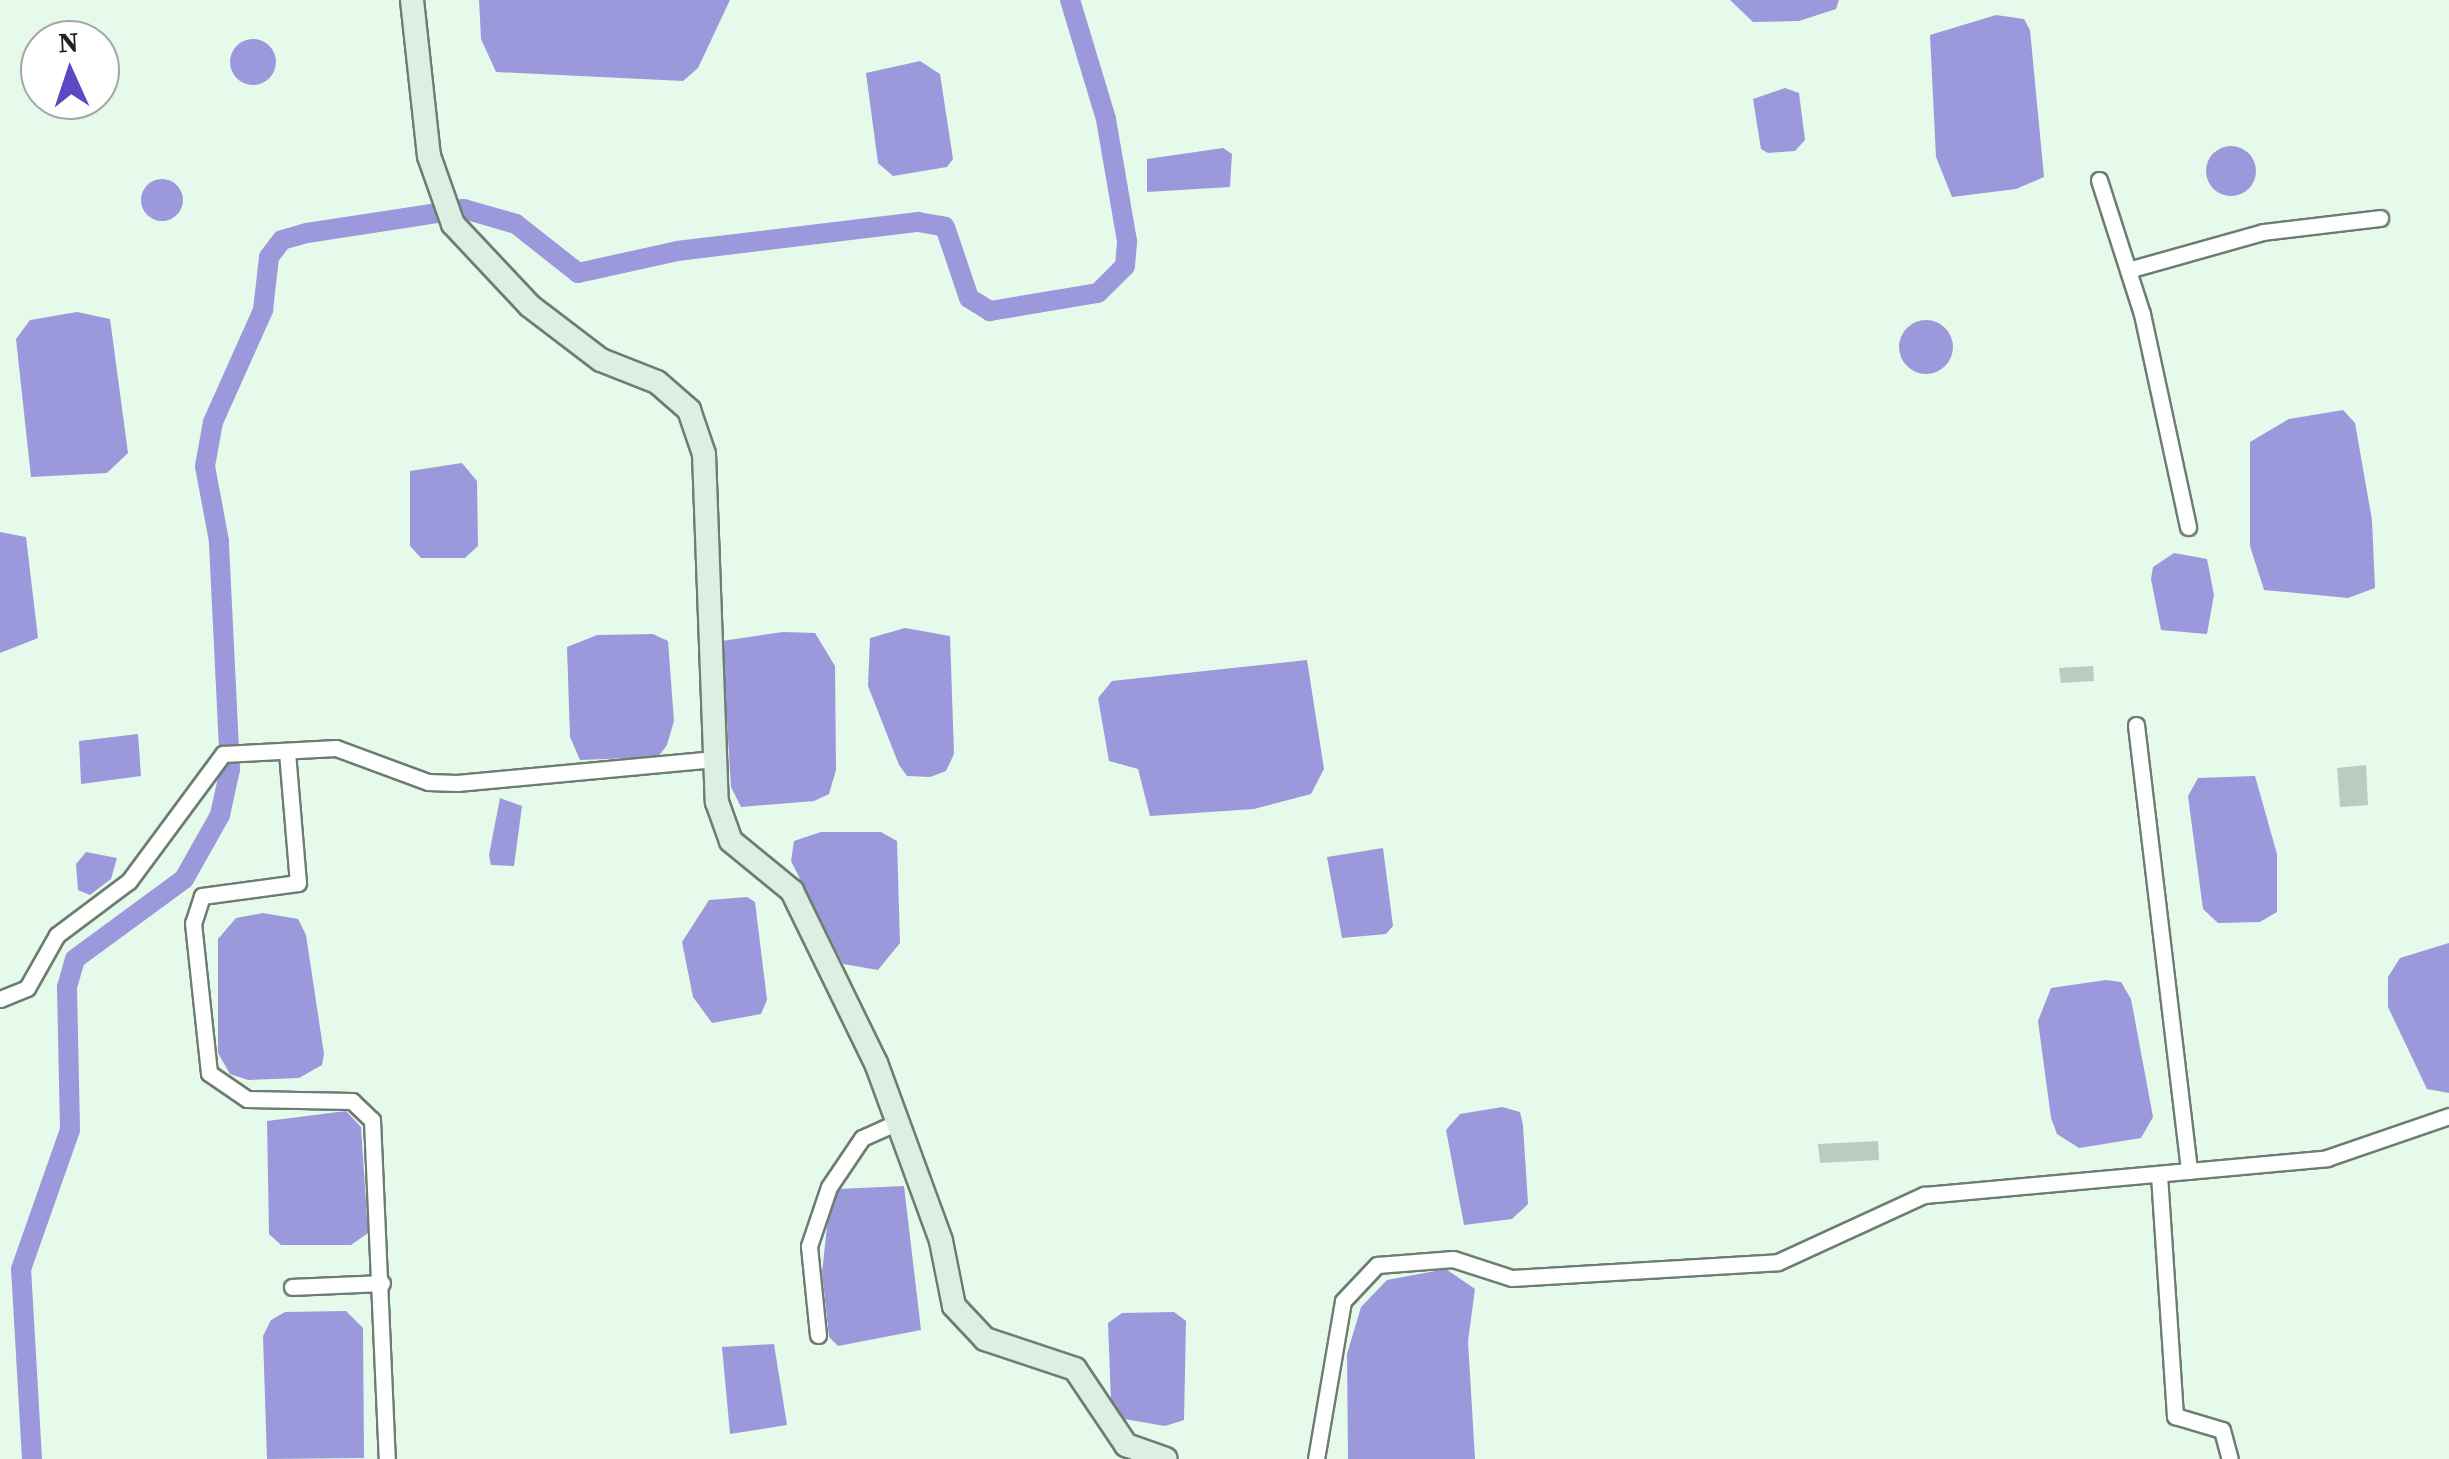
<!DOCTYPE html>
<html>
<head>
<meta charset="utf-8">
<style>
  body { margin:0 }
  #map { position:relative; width:2449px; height:1459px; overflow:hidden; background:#e6faec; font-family:"Source Serif 4",serif }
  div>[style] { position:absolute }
  .water>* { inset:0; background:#9b99db }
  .round { border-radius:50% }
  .canal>* { height:20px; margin:-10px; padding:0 10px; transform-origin:10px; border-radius:10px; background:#9b99db }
  .building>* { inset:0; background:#b9ccbf }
  .roads { filter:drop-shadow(2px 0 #6c7d71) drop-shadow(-2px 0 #6c7d71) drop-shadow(0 2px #6c7d71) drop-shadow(0 -2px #6c7d71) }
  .minor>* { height:15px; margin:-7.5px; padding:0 7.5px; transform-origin:7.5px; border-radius:7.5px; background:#fff }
  .secondary>* { height:22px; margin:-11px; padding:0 11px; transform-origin:11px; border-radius:11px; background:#dcefe2 }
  span { translate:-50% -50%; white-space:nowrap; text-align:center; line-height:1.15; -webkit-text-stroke:10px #fff; paint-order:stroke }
  .north { position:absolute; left:20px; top:20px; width:100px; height:100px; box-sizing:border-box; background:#fff; border:2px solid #a5a7a5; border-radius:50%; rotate:357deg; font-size:28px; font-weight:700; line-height:40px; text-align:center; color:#1d241f }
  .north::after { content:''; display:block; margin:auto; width:35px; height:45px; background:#5c48c0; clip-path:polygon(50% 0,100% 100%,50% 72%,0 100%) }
</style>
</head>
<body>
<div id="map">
  <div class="water">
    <i style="clip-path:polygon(479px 0,730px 0,698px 68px,683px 81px,496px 72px,481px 39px)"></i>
    <i style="clip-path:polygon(1730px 0,1839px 0,1836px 9px,1799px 21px,1753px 22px)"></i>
    <i style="clip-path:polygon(1996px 15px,2024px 19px,2030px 30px,2044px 177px,2016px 189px,1952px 197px,1936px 157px,1930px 35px)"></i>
    <i class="round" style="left:230px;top:39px;width:46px;height:46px"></i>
    <i style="clip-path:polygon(920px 61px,940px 74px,953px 159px,947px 167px,893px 176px,878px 163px,866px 73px)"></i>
    <i style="clip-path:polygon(1785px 88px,1799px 93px,1805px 140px,1795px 151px,1768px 153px,1761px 149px,1753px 99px)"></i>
    <i class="round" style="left:2206px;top:146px;width:50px;height:50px"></i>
    <i style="clip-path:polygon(1223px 148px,1232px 154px,1230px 187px,1147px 192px,1147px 159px)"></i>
    <i class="round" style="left:141px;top:179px;width:42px;height:42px"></i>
    <i style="clip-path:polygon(77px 312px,110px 319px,128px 453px,107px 473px,31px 477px,16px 339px,30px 320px)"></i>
    <i class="round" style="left:1899px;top:320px;width:54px;height:54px"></i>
    <i style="clip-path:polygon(2343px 410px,2355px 423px,2372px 520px,2375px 588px,2348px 598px,2264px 590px,2250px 546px,2250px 442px,2289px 419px)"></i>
    <i style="clip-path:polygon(462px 463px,477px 481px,478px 546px,465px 558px,421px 558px,410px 546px,410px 471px)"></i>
    <i style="clip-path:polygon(0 532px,26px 537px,38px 638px,0 653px)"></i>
    <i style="clip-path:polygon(2174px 553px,2207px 559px,2214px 595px,2207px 634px,2161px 630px,2151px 579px,2153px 567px)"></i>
    <i style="clip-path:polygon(905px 628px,950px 636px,954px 754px,946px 771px,930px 777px,907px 776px,899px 765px,868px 686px,870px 638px)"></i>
    <i style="clip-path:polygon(783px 632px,815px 633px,835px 666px,836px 770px,829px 794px,814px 801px,741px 807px,731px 787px,722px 641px)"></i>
    <i style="clip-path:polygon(653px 634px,668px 641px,674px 721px,667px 745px,658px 757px,580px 760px,570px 737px,567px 647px,597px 635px)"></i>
    <i style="clip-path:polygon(1307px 660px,1324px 769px,1311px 794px,1254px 809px,1150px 816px,1138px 769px,1109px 761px,1098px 698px,1112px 681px)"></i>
    <i style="clip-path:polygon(138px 734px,141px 776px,81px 784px,79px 741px)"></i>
    <i style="clip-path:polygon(2255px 776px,2277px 854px,2277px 912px,2260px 922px,2218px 923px,2203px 909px,2188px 796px,2198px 778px)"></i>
    <i style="clip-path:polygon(500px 798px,522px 806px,514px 866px,491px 865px,489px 855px)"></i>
    <i style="clip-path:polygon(821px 832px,881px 832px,897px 841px,900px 943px,878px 970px,843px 964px,791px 861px,794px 841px)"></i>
    <i style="clip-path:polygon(1383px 848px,1393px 926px,1386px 934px,1342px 938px,1327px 857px)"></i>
    <i style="clip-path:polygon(86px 852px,117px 858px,111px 879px,90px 895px,78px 890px,76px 864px)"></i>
    <i style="clip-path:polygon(747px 897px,755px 902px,767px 1000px,761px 1014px,712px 1023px,693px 997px,682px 942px,709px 900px)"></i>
    <i style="clip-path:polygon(263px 913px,298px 919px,306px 935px,324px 1054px,322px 1065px,299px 1078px,248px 1080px,230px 1074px,218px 1053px,218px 939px,236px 918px)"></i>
    <i style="clip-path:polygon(2449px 943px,2449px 1093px,2427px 1089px,2388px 1007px,2388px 977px,2400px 958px)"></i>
    <i style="clip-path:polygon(2106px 980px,2121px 982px,2131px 999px,2153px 1117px,2141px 1138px,2079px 1148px,2057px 1134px,2051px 1118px,2038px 1021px,2051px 988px)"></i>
    <i style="clip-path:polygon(1502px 1107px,1520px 1112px,1523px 1125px,1528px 1204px,1512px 1219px,1464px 1225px,1446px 1130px,1460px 1114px)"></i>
    <i style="clip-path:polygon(346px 1111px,361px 1127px,368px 1233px,351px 1245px,281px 1245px,269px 1234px,267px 1121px)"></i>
    <i style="clip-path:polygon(904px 1186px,921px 1330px,838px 1346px,829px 1337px,822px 1273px,830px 1199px,837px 1189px)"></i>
    <i style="clip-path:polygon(1446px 1269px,1475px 1289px,1468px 1341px,1475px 1459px,1348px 1459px,1347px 1354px,1361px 1307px,1387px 1280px)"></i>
    <i style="clip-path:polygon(346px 1311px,363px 1328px,364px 1458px,267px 1459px,263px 1336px,271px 1320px,285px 1312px)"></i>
    <i style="clip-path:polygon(1174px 1312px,1186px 1321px,1184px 1420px,1165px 1426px,1124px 1419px,1111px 1401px,1108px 1323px,1122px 1313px)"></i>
    <i style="clip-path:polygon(774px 1344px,787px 1425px,730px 1434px,722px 1347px)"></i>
  </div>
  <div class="canal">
    <i style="left:32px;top:1459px;width:190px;rotate:-93.3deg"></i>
    <i style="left:21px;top:1269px;width:147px;rotate:-70.6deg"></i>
    <i style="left:70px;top:1130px;width:143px;rotate:-91.2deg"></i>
    <i style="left:67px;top:987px;width:29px;rotate:-74deg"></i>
    <i style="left:75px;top:959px;width:135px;rotate:-36.3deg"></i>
    <i style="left:184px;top:879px;width:73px;rotate:-60.6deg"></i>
    <i style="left:220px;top:815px;width:47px;rotate:-77.7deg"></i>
    <i style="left:230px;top:769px;width:228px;rotate:-92.8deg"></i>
    <i style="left:219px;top:541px;width:76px;rotate:-100.6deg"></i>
    <i style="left:205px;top:466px;width:45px;rotate:-79.7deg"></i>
    <i style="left:213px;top:422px;width:123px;rotate:-65.9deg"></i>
    <i style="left:263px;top:310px;width:53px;rotate:-83.5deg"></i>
    <i style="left:269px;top:257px;width:21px;rotate:-53deg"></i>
    <i style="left:282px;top:240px;width:26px;rotate:-16deg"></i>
    <i style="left:307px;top:233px;width:159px;rotate:-8.7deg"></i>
    <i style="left:464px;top:209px;width:54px;rotate:16.1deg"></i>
    <i style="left:516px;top:224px;width:79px;rotate:38.3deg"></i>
    <i style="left:578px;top:273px;width:101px;rotate:-12.5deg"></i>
    <i style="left:677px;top:251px;width:243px;rotate:-6.9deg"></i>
    <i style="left:918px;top:222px;width:27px;rotate:10deg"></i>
    <i style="left:945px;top:227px;width:75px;rotate:71.3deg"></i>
    <i style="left:969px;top:298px;width:25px;rotate:32deg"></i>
    <i style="left:990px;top:311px;width:109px;rotate:-9.5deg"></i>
    <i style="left:1098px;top:293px;width:38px;rotate:-45deg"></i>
    <i style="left:1125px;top:266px;width:25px;rotate:-85deg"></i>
    <i style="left:1127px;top:241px;width:124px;rotate:-99.8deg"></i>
    <i style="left:1106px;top:119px;width:124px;rotate:-106.8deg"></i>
  </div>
  <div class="building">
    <i style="clip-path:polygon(2093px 666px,2094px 681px,2061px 683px,2059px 668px)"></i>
    <i style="clip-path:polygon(2366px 765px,2368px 805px,2340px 807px,2337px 768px)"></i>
    <i style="clip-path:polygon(1878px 1141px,1879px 1160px,1820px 1163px,1818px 1144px)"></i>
  </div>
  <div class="roads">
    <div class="minor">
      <i style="left:2099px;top:180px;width:141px;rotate:72.2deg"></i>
      <i style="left:2142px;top:314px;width:218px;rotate:77.8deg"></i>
      <i style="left:2128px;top:270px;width:140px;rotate:-15.7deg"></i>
      <i style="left:2263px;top:232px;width:118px;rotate:-6.8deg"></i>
      <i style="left:2136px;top:725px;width:449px;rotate:83.2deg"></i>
      <i style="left:287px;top:752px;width:131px;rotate:85.2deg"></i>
      <i style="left:298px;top:883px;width:97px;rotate:172.3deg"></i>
      <i style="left:202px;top:896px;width:28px;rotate:108deg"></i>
      <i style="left:193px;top:923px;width:151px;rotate:83.9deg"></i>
      <i style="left:209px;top:1073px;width:46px;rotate:34.4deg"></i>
      <i style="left:247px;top:1099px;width:105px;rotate:1.1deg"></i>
      <i style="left:352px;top:1101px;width:28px;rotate:44deg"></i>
      <i style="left:372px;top:1120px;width:339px;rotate:87.5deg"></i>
      <i style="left:0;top:999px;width:29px;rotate:-22deg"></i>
      <i style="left:27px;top:988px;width:61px;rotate:-60.5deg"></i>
      <i style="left:57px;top:935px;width:90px;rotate:-36.9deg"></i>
      <i style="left:129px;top:881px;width:158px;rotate:-53.5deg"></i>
      <i style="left:223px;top:754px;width:113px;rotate:-3deg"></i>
      <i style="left:336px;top:748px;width:98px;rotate:20.3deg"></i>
      <i style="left:428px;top:782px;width:29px;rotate:2deg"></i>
      <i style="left:457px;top:783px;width:259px;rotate:-5.3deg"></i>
      <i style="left:2159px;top:1175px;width:242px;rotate:86.2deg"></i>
      <i style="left:2175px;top:1416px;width:49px;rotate:16.6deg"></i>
      <i style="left:2222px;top:1430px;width:30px;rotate:75deg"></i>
      <i style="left:292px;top:1287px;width:90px;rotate:-2.5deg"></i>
      <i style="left:818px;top:1335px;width:89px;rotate:-95.8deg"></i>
      <i style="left:809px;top:1246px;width:62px;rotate:-71.3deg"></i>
      <i style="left:829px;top:1187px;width:59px;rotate:-56deg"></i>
      <i style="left:862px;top:1138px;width:39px;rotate:-24deg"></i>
      <i style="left:1316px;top:1459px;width:160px;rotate:-80.3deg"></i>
      <i style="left:1343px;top:1301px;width:50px;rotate:-46.6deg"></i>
      <i style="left:1377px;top:1265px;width:76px;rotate:-4.5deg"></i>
      <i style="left:1453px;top:1259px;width:62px;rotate:17.9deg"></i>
      <i style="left:1512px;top:1278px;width:266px;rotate:-3.4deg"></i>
      <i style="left:1778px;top:1262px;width:161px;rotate:-24.7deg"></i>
      <i style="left:1924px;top:1195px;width:405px;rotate:-5.2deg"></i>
      <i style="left:2327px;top:1158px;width:129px;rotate:-19deg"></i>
    </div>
    <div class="secondary">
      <i style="left:412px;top:0;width:157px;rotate:83.8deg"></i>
      <i style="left:429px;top:156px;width:72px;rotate:70.6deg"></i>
      <i style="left:453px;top:224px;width:112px;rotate:46.8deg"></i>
      <i style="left:530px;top:306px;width:89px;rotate:37.3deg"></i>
      <i style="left:601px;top:360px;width:60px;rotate:21.4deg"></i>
      <i style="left:657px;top:382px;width:43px;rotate:41.2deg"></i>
      <i style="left:689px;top:410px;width:46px;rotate:71.2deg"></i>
      <i style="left:704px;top:454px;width:348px;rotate:87.9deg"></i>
      <i style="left:717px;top:802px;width:41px;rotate:70.3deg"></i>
      <i style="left:731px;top:841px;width:79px;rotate:39.3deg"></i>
      <i style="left:792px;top:891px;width:191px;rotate:64deg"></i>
      <i style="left:876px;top:1063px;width:189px;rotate:69.9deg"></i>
      <i style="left:941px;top:1241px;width:66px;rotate:78.7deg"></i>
      <i style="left:954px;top:1306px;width:45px;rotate:46.8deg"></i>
      <i style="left:985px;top:1339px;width:95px;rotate:18.4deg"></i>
      <i style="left:1075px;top:1369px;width:92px;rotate:56.1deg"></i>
      <i style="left:1126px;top:1445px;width:42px;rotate:19.3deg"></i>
    </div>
  </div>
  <div class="north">N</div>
</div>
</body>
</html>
